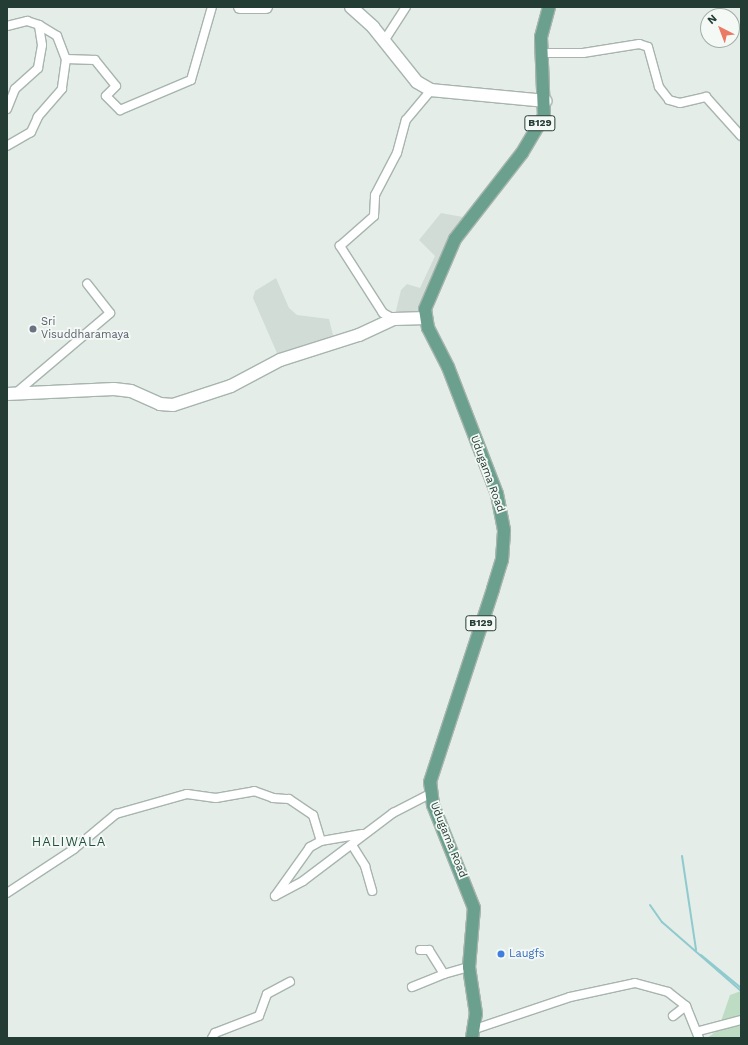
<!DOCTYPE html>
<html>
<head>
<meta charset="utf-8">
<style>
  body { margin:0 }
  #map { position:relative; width:748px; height:1045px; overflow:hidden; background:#e4ede8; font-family:"Work Sans",sans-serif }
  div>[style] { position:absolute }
  .built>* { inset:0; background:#d2dcd7 }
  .green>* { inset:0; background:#bedcc4 }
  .stream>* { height:2px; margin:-1px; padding:0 1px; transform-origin:1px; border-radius:1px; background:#8fcace }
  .roads { filter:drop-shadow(1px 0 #a7b5ae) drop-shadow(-1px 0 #a7b5ae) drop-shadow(0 1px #a7b5ae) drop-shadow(0 -1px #a7b5ae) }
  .street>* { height:8px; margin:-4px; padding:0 4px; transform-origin:4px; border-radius:4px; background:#fff }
  .secondary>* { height:12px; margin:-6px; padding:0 6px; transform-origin:6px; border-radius:6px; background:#fff }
  .primary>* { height:12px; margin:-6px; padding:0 6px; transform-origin:6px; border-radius:6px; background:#6ba08e }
  .dots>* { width:11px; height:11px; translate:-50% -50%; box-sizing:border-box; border:2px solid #f4f9f6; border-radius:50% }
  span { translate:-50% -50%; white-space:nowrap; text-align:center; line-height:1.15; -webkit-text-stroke:3.5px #f4f9f6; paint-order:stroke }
  .shield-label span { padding:1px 3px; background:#f4f9f6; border:1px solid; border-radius:3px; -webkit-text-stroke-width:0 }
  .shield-label { font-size:10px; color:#243d34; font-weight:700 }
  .worship-label { font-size:11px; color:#5b616d }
  .left { translate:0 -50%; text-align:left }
  .street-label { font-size:11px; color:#243d34 }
  .shop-label { font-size:11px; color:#366cbe }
  .quarter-label { font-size:13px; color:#214e3f; letter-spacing:1px }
  .frame { position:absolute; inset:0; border:8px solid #243d34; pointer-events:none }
  .north { position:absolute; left:700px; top:8px; width:40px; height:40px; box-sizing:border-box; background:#f4f9f6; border:1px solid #a1aea8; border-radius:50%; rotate:318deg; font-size:11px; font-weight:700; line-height:16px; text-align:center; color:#243d34 }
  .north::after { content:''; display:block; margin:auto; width:14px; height:18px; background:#ea7a64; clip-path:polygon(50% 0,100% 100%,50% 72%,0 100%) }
</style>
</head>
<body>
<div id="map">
  <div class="built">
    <i style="clip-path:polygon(441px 213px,468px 218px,426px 318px,394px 319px,401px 290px,407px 284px,420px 288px,435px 256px,419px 240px)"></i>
    <i style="clip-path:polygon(276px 278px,289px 308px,297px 315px,329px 319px,335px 343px,280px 360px,253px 298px,255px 291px)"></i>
  </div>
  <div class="green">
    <i style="clip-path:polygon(741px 991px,741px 1038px,707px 1038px,718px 1030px,730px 995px)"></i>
  </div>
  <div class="stream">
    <i style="left:682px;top:856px;width:95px;rotate:81.5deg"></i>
    <i style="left:650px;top:905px;width:21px;rotate:55deg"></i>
    <i style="left:662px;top:922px;width:105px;rotate:41.1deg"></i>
    <i style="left:701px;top:955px;width:52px;rotate:39.5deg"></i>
  </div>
  <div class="roads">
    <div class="street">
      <i style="left:7px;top:26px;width:21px;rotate:-14deg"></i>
      <i style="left:27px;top:21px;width:13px;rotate:18deg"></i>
      <i style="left:39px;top:25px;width:21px;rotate:31deg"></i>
      <i style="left:57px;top:36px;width:25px;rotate:69deg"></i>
      <i style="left:66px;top:59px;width:30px;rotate:98deg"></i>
      <i style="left:62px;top:89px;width:37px;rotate:131deg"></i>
      <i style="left:38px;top:117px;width:17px;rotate:115deg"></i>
      <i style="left:31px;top:132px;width:28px;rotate:150deg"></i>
      <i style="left:384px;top:41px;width:40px;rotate:-57.1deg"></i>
      <i style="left:540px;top:53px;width:43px"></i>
      <i style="left:583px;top:53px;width:57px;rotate:-9.1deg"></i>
      <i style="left:639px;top:44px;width:9px;rotate:18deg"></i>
      <i style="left:648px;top:47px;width:41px;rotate:74.6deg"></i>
      <i style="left:659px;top:87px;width:16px;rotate:52deg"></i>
      <i style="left:669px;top:100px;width:11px;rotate:15deg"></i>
      <i style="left:680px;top:103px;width:27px;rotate:-13deg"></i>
      <i style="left:706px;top:97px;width:52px;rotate:48.1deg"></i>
      <i style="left:66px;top:59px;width:29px;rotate:2deg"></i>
      <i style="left:95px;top:60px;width:33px;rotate:51deg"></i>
      <i style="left:116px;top:86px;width:14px;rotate:135deg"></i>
      <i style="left:106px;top:96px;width:20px;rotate:45deg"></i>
      <i style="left:120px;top:110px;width:77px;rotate:-22.9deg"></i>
      <i style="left:191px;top:80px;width:76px;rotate:-74deg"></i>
      <i style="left:7px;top:109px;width:22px;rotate:-68deg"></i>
      <i style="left:15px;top:89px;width:31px;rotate:-42deg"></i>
      <i style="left:38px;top:68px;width:23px;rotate:-80deg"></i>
      <i style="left:42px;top:45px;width:20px;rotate:-99deg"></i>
      <i style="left:394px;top:319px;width:13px;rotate:-151deg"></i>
      <i style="left:383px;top:313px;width:80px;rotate:-122.7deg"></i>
      <i style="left:340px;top:246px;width:45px;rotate:-41.4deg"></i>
      <i style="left:374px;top:216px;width:21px;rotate:-87deg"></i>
      <i style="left:375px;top:195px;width:47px;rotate:-62.4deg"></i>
      <i style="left:397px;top:153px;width:34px;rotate:-75deg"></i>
      <i style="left:406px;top:120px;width:39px;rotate:-50deg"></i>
      <i style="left:17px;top:392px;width:122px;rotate:-40.3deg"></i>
      <i style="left:110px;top:313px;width:37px;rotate:-128deg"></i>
      <i style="left:362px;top:834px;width:42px;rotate:170.3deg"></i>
      <i style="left:321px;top:841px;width:13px;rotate:151deg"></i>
      <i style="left:310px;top:847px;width:60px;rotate:125.5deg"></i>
      <i style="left:275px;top:896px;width:32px;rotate:-28deg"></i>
      <i style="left:303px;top:881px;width:113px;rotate:-37.1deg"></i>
      <i style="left:393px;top:813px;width:42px;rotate:-27.2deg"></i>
      <i style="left:352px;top:845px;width:25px;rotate:58deg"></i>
      <i style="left:365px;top:866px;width:26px;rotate:74deg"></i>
      <i style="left:7px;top:893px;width:80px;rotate:-33.3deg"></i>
      <i style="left:74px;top:849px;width:55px;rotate:-39.8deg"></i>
      <i style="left:116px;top:814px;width:74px;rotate:-15.7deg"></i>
      <i style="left:187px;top:794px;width:29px;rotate:8deg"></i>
      <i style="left:216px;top:798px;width:39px;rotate:-10deg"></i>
      <i style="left:254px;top:791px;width:20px;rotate:20deg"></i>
      <i style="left:273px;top:798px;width:16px;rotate:4deg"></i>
      <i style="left:289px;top:799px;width:29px;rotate:34deg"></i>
      <i style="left:313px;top:815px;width:27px;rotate:73deg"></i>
      <i style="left:420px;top:950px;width:9px"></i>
      <i style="left:429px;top:950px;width:28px;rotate:58deg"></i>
      <i style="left:444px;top:974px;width:26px;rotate:-16deg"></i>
      <i style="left:412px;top:987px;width:35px;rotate:-22deg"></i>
      <i style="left:673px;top:1016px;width:16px;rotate:-38deg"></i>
      <i style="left:475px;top:1029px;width:100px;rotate:-18.6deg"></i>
      <i style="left:570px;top:997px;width:66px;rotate:-12.2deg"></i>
      <i style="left:635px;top:983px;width:34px;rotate:15deg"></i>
      <i style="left:668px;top:992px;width:23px;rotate:38deg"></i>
      <i style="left:686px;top:1006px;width:35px;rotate:68deg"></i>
      <i style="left:699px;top:1031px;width:43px;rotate:-14.7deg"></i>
      <i style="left:212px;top:1038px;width:6px;rotate:-59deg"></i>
      <i style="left:215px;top:1033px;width:47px;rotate:-21.1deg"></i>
      <i style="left:259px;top:1016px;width:23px;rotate:-70deg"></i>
      <i style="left:267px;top:994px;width:26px;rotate:-28deg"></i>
    </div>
    <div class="secondary">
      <i style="left:240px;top:7px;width:26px"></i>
      <i style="left:351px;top:7px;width:30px;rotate:42deg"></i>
      <i style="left:373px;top:27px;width:70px;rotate:51.3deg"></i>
      <i style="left:417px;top:82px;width:16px;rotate:30deg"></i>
      <i style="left:431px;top:90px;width:115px;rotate:5.5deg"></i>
      <i style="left:7px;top:394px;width:107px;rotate:-2.7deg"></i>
      <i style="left:114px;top:389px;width:17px;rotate:7deg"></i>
      <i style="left:131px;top:391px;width:32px;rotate:24deg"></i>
      <i style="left:160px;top:404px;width:13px;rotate:4deg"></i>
      <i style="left:173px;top:405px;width:61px;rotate:-18.1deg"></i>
      <i style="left:231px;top:386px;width:55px;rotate:-28deg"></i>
      <i style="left:280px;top:360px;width:83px;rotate:-17.6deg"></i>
      <i style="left:359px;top:335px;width:38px;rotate:-25deg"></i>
      <i style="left:394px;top:319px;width:32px;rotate:-2deg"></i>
    </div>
    <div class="primary">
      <i style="left:472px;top:1038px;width:24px;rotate:-81deg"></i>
      <i style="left:476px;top:1014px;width:48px;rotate:-98.5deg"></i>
      <i style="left:469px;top:967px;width:59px;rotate:-85.2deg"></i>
      <i style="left:474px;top:908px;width:111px;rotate:-111.7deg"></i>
      <i style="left:433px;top:805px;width:23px;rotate:-97deg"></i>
      <i style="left:430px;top:782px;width:203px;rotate:-71.9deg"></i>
      <i style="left:493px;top:589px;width:30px;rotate:-73deg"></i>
      <i style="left:502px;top:560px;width:30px;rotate:-86deg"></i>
      <i style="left:504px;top:530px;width:37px;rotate:-101deg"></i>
      <i style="left:497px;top:494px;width:136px;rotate:-111.1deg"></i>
      <i style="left:448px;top:367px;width:44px;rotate:-117.1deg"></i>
      <i style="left:428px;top:328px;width:19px;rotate:-99deg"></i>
      <i style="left:425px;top:309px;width:76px;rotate:-66.8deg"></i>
      <i style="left:455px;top:239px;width:109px;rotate:-52.1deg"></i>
      <i style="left:522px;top:153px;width:43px;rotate:-59.3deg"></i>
      <i style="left:544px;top:116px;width:79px;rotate:-92.2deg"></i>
      <i style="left:541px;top:37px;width:31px;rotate:-75deg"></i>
    </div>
  </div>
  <div class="dots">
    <i style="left:33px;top:329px;background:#6b7280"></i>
    <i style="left:501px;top:954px;background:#3f7fe0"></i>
  </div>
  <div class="shield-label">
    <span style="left:540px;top:123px">B129</span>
    <span style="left:481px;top:623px">B129</span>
  </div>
  <div class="worship-label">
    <span class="left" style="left:41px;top:329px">Sri<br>Visuddharamaya</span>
  </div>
  <div class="street-label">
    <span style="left:487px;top:474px;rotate:70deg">Udugama Road</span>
    <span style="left:448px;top:840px;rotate:68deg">Udugama Road</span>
  </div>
  <div class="shop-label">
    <span class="left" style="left:509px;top:954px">Laugfs</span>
  </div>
  <div class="quarter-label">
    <span style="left:69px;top:842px">HALIWALA</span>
  </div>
  <div class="frame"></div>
  <div class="north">N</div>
</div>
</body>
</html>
